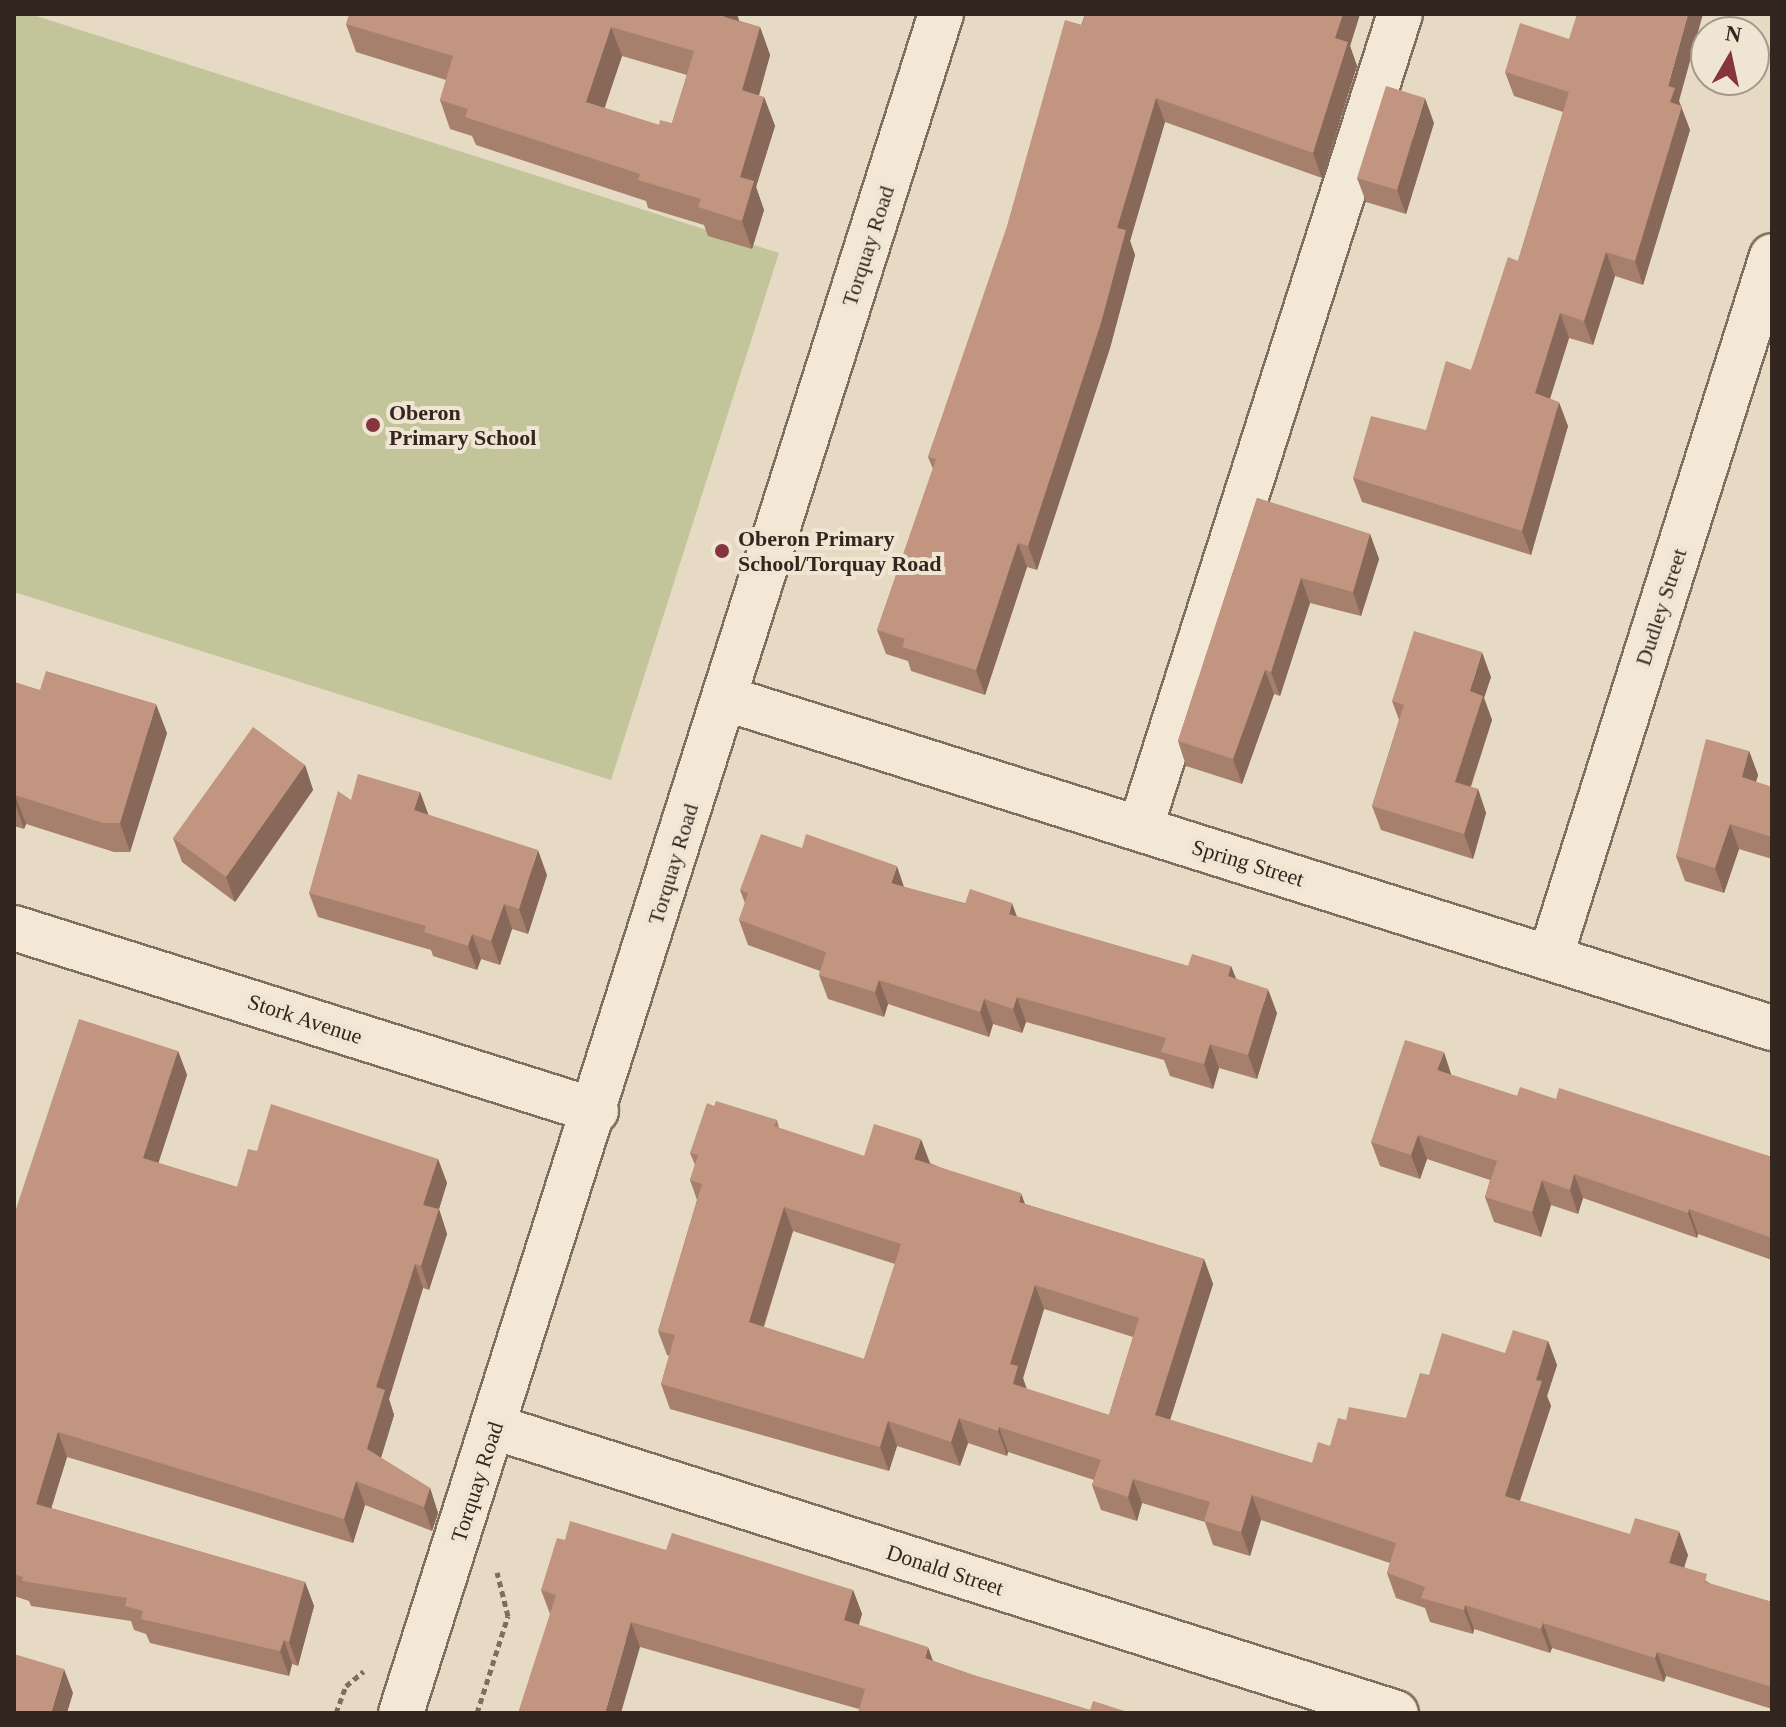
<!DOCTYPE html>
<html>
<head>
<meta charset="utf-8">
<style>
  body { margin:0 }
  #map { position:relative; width:1786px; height:1727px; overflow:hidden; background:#e7dac4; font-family:Georgia,serif }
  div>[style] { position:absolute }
  .green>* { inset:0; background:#c2c499 }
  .path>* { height:5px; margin-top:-2.5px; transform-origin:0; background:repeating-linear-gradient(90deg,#806d5d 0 6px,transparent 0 10px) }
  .roads { filter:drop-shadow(2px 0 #806d5d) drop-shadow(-2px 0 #806d5d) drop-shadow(0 2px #806d5d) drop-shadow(0 -2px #806d5d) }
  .minor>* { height:44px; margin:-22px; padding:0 22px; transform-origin:22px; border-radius:22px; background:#f3e8d6 }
  .wall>* { inset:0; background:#a6806d }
  .shaded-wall>* { inset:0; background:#876859 }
  .building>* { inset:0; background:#c1957f }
  .dots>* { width:22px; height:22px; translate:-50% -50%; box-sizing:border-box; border:4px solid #f0e5d2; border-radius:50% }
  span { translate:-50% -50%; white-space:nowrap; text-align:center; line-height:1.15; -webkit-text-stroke:8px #f0e5d2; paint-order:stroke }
  .street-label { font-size:22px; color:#32261f }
  .poi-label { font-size:22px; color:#32261f; font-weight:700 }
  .left { translate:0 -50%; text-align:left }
  .frame { position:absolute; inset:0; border:16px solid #32261f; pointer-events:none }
  .north { position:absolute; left:1690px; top:16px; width:80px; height:80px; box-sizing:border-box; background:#f0e5d2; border:2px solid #a4998a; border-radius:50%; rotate:9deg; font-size:22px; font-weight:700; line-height:32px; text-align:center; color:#32261f }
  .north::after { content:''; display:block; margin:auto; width:28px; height:36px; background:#86353c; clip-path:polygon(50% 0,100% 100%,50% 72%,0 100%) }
</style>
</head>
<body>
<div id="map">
  <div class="green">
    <i style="clip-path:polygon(14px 14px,30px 14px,779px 253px,611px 780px,14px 592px)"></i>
  </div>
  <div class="path">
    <i style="left:336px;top:1713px;width:29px;rotate:-70deg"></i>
    <i style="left:346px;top:1686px;width:23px;rotate:-40deg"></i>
    <i style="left:477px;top:1713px;width:102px;rotate:-72.3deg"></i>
    <i style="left:508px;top:1616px;width:45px;rotate:-104deg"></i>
  </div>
  <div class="roads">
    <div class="minor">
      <i style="left:724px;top:698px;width:1099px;rotate:17.48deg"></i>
      <i style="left:1140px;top:829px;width:855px;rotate:-72.31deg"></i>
      <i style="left:14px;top:928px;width:610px;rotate:17.45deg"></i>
      <i style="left:1550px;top:958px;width:736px;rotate:-72.45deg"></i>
      <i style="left:494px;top:1427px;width:946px;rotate:17.59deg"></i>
      <i style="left:401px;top:1713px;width:1783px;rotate:-72.37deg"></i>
    </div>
  </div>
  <div class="wall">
    <i style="clip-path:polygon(1085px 14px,1360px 14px,1350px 46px,1357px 66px,1322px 178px,1165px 122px,1130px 241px,1135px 255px,1110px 348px,1037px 570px,1027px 567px,985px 695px,911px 671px,908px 661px,886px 654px,877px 630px,933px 469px,928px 457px)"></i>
    <i style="clip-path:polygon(evenodd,740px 21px,760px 27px,770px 55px,759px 96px,764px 97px,775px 126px,756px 187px,764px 210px,752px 249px,708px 236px,704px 225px,648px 208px,646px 201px,476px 145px,472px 136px,450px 129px,440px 100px,446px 80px,356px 52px,346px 24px,740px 21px,622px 56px,687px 75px,672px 123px,659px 125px,604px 108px,622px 56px)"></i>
    <i style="clip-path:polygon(1505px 72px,1679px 101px,1690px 130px,1643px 285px,1615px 276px,1593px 345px,1569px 338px,1550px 398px,1568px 426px,1531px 555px,1362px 502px,1353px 478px,1426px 430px,1471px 370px,1518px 261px,1563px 112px,1514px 96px)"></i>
    <i style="clip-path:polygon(1434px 123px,1406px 214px,1366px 202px,1357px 178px)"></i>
    <i style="clip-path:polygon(1257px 498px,1370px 534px,1379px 559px,1361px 616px,1310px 603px,1280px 696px,1274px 694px,1242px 784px,1186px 766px,1178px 741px)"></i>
    <i style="clip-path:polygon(1491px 677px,1484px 698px,1492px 720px,1471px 787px,1478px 789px,1486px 813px,1473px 859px,1381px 830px,1372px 806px,1399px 720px,1392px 701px)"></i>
    <i style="clip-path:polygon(14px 682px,167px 733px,130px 852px,114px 852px,26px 824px,24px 829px,14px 826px)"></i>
    <i style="clip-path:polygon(1749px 751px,1758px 775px,1756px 782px,1772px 787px,1772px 859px,1739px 849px,1724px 893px,1685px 881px,1676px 856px)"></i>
    <i style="clip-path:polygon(305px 765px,313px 790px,235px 902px,182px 862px,173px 838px)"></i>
    <i style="clip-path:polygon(420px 792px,428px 815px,547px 875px,528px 934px,512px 929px,500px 965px,481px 959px,477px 970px,433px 956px,431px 950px,318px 917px,309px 893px,351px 800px)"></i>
    <i style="clip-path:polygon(904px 887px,1017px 917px,1188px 966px,1231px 966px,1236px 978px,1277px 1013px,1257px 1079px,1219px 1068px,1213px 1089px,1170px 1076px,1164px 1060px,1026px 1022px,1022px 1033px,993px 1024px,989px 1037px,888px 1004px,884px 1017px,828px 999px,819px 975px,820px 971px,748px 945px,739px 920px,745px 903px,740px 890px)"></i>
    <i style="clip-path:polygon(178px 1051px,187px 1075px,158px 1163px,237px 1187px,257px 1151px,438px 1159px,447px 1183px,439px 1209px,447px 1234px,429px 1290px,423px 1288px,389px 1399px,394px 1415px,381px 1458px,430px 1488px,438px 1513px,432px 1531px,365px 1505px,353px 1543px,67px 1457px,51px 1508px,305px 1582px,314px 1606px,298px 1666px,292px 1664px,289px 1676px,150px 1643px,146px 1634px,134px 1630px,131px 1621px,31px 1606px,29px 1601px,14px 1596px,14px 1215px)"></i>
    <i style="clip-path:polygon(1452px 1075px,1517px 1096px,1556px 1099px,1772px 1157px,1772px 1260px,1698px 1234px,1697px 1238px,1583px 1198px,1578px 1214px,1551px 1205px,1541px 1237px,1494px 1222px,1485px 1197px,1490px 1180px,1427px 1159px,1420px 1179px,1380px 1166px,1371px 1142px)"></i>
    <i style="clip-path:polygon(evenodd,714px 1106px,777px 1120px,779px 1128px,864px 1156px,930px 1163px,1025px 1204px,1204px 1259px,1213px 1284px,1170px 1420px,1312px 1463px,1330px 1446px,1346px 1420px,1406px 1418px,1429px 1375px,1548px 1341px,1557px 1365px,1547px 1396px,1551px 1406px,1520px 1501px,1688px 1555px,1684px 1567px,1711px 1584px,1772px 1602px,1772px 1709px,1666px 1676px,1664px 1682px,1552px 1648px,1550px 1653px,1474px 1629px,1473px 1634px,1430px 1622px,1425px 1608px,1396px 1598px,1387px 1573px,1390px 1563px,1261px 1520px,1250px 1556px,1213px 1545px,1205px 1522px,1142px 1503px,1137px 1521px,1101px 1510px,1092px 1485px,1094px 1480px,1008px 1452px,1007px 1456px,968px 1443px,960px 1466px,897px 1446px,889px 1471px,670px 1409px,661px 1384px,669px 1356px,667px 1355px,658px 1331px,697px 1200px,690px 1180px,695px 1165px,690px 1153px,714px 1106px,793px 1231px,895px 1264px,864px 1359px,764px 1327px,793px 1231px,714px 1106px,1044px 1309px,1133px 1337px,1109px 1415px,1027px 1389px,1023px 1378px,1044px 1309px)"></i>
    <i style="clip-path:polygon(565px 1540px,666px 1550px,853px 1590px,862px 1614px,859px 1625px,933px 1661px,973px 1675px,1090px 1710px,1131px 1713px,859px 1709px,640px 1647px,550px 1614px,541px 1590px)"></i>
  </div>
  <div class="shaded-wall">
    <i style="clip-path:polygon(724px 14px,737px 14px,740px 23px,724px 17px)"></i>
    <i style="clip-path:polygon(1343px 14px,1360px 14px,1350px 46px,1357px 66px,1322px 178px,1313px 153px,1335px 38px)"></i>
    <i style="clip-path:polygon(1688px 14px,1703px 14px,1679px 101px,1690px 130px,1643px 285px,1635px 261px,1670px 102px,1668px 86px)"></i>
    <i style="clip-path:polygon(611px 27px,622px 56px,597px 131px,586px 102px)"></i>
    <i style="clip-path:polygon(760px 27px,770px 55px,752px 119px,742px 90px)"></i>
    <i style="clip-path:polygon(764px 97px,775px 126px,756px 187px,764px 210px,752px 249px,742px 221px,740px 177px)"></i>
    <i style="clip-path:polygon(1156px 98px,1165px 122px,1130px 241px,1135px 255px,1110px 348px,1037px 570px,1028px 546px,1117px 228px)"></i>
    <i style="clip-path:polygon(1425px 98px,1434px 123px,1406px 214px,1397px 190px)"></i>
    <i style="clip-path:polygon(1606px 252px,1615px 276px,1593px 345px,1584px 321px)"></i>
    <i style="clip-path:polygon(1560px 313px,1569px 338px,1544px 418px,1535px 393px)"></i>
    <i style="clip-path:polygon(1559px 402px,1568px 426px,1531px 555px,1522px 531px)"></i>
    <i style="clip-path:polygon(1370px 534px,1379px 559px,1361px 616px,1353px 592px)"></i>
    <i style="clip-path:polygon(1018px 543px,1027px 567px,985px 695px,976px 670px)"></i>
    <i style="clip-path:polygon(1301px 578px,1310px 603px,1280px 696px,1271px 672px)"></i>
    <i style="clip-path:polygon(1482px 652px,1491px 677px,1484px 698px,1492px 720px,1464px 806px,1455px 782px,1470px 691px)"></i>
    <i style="clip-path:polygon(1265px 670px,1274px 694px,1242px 784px,1233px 759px)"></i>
    <i style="clip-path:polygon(156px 704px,167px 733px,130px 852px,120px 823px)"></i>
    <i style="clip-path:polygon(1749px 751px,1758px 775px,1750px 802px,1742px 777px)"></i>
    <i style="clip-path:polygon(305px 765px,313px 790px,235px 902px,226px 877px)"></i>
    <i style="clip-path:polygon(1478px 789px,1486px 813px,1473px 859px,1464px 834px)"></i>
    <i style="clip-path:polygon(420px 792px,429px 816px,414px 810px)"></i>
    <i style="clip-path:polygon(15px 795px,26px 824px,24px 829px,14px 800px)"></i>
    <i style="clip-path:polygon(1730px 824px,1739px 849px,1724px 893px,1715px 868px)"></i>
    <i style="clip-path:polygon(538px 850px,547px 875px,528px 934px,519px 909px)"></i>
    <i style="clip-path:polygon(897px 866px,905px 890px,891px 883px)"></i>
    <i style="clip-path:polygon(1012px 903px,1021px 928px,1009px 914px)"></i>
    <i style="clip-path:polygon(504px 904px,512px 929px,500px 965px,491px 941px)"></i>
    <i style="clip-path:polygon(472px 934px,481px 959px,477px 970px,468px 946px)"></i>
    <i style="clip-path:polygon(1231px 966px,1240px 990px,1228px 976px)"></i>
    <i style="clip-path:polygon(879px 980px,888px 1004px,884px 1017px,875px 992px)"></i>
    <i style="clip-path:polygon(1268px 989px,1277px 1013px,1257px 1079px,1248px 1055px)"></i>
    <i style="clip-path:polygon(1017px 997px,1026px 1022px,1022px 1033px,1013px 1009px)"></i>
    <i style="clip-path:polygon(984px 999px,993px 1024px,989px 1037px,980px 1012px)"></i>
    <i style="clip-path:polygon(1210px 1044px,1219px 1068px,1213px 1089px,1204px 1064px)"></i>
    <i style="clip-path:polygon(178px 1051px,187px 1075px,152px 1183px,143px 1158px)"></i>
    <i style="clip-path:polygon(1444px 1052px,1452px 1077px,1437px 1070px)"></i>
    <i style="clip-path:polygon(1418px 1135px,1427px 1159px,1420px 1179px,1411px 1155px)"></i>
    <i style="clip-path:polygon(921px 1139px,930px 1163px,923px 1184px,914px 1159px)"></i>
    <i style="clip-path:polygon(438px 1159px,447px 1183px,439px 1209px,447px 1234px,429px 1290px,421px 1266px,423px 1205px)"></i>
    <i style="clip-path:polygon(1574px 1174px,1583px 1198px,1578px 1214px,1570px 1190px)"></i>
    <i style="clip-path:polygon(1542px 1180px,1551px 1205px,1541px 1237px,1532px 1212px)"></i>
    <i style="clip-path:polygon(1021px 1193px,1030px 1218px,1019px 1202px)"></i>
    <i style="clip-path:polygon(784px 1207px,793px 1231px,757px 1347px,749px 1322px)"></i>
    <i style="clip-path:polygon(1689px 1209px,1698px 1234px,1697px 1238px,1688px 1213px)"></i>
    <i style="clip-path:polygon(1204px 1259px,1213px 1284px,1164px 1439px,1155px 1415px)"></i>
    <i style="clip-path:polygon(415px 1264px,423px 1288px,389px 1399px,394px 1415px,376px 1474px,367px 1449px,376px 1387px)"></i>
    <i style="clip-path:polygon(1035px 1285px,1044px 1309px,1023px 1378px,1027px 1391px,1013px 1384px,1010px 1364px)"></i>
    <i style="clip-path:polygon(1548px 1341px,1557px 1365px,1547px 1396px,1551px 1406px,1513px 1521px,1505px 1496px,1536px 1380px)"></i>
    <i style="clip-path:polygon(959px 1418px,968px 1443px,960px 1466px,951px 1442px)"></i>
    <i style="clip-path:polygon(888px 1421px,897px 1446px,889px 1471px,880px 1447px)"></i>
    <i style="clip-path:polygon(999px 1427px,1008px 1452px,1007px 1456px,998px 1431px)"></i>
    <i style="clip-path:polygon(58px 1432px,67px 1457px,45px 1529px,36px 1504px)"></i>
    <i style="clip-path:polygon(1133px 1479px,1142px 1503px,1137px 1521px,1128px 1497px)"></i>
    <i style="clip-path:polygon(356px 1481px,365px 1505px,353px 1543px,344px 1519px)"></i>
    <i style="clip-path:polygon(430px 1488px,438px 1513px,432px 1531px,424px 1507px)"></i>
    <i style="clip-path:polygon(1252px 1495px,1261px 1520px,1250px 1556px,1241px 1532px)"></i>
    <i style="clip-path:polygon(1679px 1531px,1688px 1555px,1678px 1587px,1669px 1563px)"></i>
    <i style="clip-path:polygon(305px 1582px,314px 1606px,298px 1666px,289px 1642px)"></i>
    <i style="clip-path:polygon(853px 1590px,862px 1614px,852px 1644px,844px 1620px)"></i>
    <i style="clip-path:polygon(1465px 1605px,1474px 1629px,1473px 1634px,1464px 1610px)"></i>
    <i style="clip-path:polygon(631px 1622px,640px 1647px,621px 1713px,605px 1713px)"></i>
    <i style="clip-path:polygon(1543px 1623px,1552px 1648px,1550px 1653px,1541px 1629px)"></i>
    <i style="clip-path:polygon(284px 1640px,292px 1664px,289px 1676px,280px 1651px)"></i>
    <i style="clip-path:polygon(928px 1647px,937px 1672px,925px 1658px)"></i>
    <i style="clip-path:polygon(1657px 1652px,1666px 1676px,1664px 1682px,1655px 1658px)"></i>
    <i style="clip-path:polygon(64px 1669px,73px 1693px,67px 1713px,51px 1713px)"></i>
  </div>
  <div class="building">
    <i style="clip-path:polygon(evenodd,349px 14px,724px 14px,724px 17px,760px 27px,742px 90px,764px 97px,740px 177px,754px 181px,742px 221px,698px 207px,701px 199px,638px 180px,640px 174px,465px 117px,468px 109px,440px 100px,453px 56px,346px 24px,349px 14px,611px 27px,694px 51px,672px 123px,660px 120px,659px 125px,586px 102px,611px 27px)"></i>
    <i style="clip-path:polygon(1085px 14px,1343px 14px,1335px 38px,1348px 42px,1313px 153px,1156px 98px,1117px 228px,1126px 230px,1101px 323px,1028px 546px,1018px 543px,976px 670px,902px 647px,905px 639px,877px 630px,936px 459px,928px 457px,1007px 226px,1065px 20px,1082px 25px)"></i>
    <i style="clip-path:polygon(1577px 14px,1688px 14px,1668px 86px,1675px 88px,1670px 102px,1682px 106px,1635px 261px,1606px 252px,1584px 321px,1560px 313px,1535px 393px,1559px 402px,1522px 531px,1353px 478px,1371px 416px,1426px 430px,1446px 361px,1471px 370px,1508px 257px,1518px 261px,1569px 92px,1505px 72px,1520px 23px,1569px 39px)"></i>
    <i style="clip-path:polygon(1386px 86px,1425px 98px,1397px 190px,1357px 178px)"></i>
    <i style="clip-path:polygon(1257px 498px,1370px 534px,1353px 592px,1301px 578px,1271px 672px,1265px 670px,1233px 759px,1178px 741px)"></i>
    <i style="clip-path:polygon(1414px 631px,1482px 652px,1470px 691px,1483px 696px,1455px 782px,1478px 789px,1464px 834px,1372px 806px,1404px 705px,1392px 701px)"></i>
    <i style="clip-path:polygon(46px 671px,156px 704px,120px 823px,103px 823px,15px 795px,14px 799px,14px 682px,40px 690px)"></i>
    <i style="clip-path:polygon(253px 727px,305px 765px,226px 877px,173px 838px)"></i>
    <i style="clip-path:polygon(1706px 739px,1749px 751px,1742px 777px,1772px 787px,1772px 837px,1730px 824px,1715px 868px,1676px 856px)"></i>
    <i style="clip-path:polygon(358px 774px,420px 792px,414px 810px,538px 850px,519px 909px,504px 904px,491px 941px,472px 934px,468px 946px,424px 932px,426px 926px,309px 893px,338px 791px,351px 800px)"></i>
    <i style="clip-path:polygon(761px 834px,802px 848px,806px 834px,897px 866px,891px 883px,965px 904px,970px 889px,1012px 903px,1009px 914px,1188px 966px,1192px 954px,1231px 966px,1228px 976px,1268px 989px,1248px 1055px,1210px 1044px,1204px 1064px,1161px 1052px,1166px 1038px,1017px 997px,1013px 1009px,984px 999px,980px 1012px,879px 980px,875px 992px,819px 975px,826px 952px,739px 920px,748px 893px,740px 890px)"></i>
    <i style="clip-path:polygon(79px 1019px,178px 1051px,143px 1158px,237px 1187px,248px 1149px,257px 1151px,271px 1104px,438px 1159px,423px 1205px,439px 1209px,421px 1266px,415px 1264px,376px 1387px,385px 1390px,367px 1449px,430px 1488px,424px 1507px,356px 1481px,344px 1519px,58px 1432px,36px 1504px,305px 1582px,289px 1642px,284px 1640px,280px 1651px,141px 1619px,143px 1611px,125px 1606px,127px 1598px,22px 1581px,23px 1577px,14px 1574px,14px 1215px)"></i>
    <i style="clip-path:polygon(1405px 1040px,1444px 1052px,1437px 1070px,1517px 1096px,1520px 1087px,1556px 1099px,1559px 1088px,1772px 1157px,1772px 1238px,1689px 1209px,1688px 1213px,1574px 1174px,1570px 1190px,1542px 1180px,1532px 1212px,1485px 1197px,1497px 1161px,1418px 1135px,1411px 1155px,1371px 1142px)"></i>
    <i style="clip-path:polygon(evenodd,716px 1101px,777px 1120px,774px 1126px,864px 1156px,874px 1124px,921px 1139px,914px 1159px,1021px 1193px,1019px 1202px,1204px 1259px,1155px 1415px,1312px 1463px,1318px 1442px,1330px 1446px,1338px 1418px,1346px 1420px,1349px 1407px,1406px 1418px,1420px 1373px,1429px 1375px,1442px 1333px,1505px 1353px,1513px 1330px,1548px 1341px,1536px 1380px,1542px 1381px,1505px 1496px,1630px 1534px,1635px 1518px,1679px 1531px,1669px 1563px,1707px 1574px,1705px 1582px,1772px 1602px,1772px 1687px,1657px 1652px,1655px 1658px,1543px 1623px,1541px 1629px,1465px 1605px,1464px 1610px,1421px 1598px,1425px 1587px,1387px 1573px,1396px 1543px,1252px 1495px,1241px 1532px,1204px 1521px,1210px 1502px,1133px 1479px,1128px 1497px,1092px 1485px,1101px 1460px,999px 1427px,998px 1431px,959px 1418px,951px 1442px,888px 1421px,880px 1447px,661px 1384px,675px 1335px,658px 1331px,702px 1184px,690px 1180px,698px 1155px,690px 1153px,707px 1103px,714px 1106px,716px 1101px,784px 1207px,901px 1244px,864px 1359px,749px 1322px,784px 1207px,716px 1101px,1035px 1285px,1139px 1318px,1109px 1415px,1013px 1384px,1018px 1366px,1010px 1364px,1035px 1285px)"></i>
    <i style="clip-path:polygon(570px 1521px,666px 1550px,672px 1533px,853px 1590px,844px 1620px,928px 1647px,925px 1658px,973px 1675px,1090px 1710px,1093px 1701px,1131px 1713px,858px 1713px,865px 1689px,631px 1622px,605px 1713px,518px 1713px,556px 1595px,541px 1590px,557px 1538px,565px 1540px)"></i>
    <i style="clip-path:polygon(14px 1654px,64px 1669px,51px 1713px,14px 1713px)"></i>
  </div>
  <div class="dots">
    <i style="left:373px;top:425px;background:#86353c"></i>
    <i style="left:722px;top:551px;background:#86353c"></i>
  </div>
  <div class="street-label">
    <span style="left:868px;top:246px;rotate:-72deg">Torquay Road</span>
    <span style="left:1661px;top:607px;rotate:-72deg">Dudley Street</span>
    <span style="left:1248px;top:863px;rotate:17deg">Spring Street</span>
    <span style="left:673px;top:864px;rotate:-73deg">Torquay Road</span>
    <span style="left:305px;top:1019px;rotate:18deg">Stork Avenue</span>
    <span style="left:477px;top:1482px;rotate:-72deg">Torquay Road</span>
    <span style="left:945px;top:1570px;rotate:18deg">Donald Street</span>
  </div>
  <div class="poi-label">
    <span class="left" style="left:389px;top:425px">Oberon<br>Primary School</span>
    <span class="left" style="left:738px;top:551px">Oberon Primary<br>School/Torquay Road</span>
  </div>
  <div class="frame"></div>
  <div class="north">N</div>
</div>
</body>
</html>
